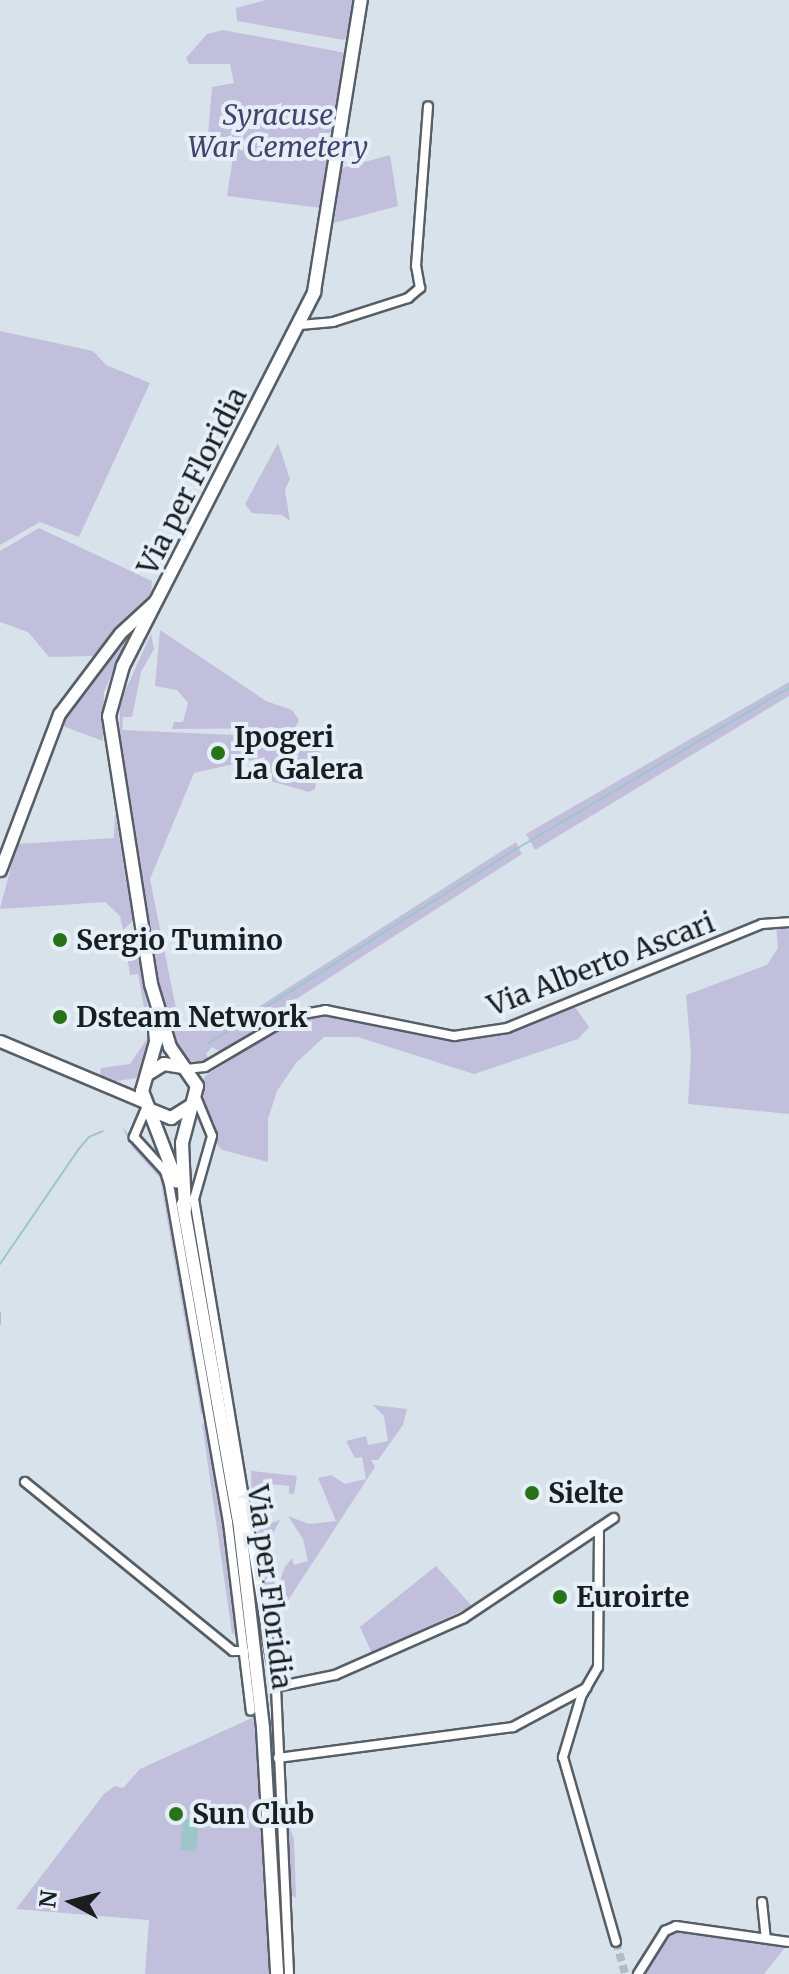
<!DOCTYPE html>
<html>
<head>
<meta charset="utf-8">
<style>
  body { margin:0 }
  #map { position:relative; width:789px; height:1974px; overflow:hidden; background:#d8e2eb; font-family:Merriweather,serif }
  div>[style] { position:absolute }
  .green>* { inset:0; background:#c2bfdc }
  .water>* { inset:0; background:#9dc6cb }
  .stream>* { height:2px; margin:-1px; padding:0 1px; transform-origin:1px; border-radius:1px; background:#9dc6cb }
  .street-tunnel>* { height:8px; margin-top:-4px; transform-origin:0; background:repeating-linear-gradient(90deg,#b2bbc3 0 8px,transparent 0 12px) }
  .roads { filter:drop-shadow(2px 0 #565e66) drop-shadow(-2px 0 #565e66) drop-shadow(0 2px #565e66) drop-shadow(0 -2px #565e66) }
  .street>* { height:8px; margin:-4px; padding:0 4px; transform-origin:4px; border-radius:4px; background:#fff }
  .secondary>* { height:11px; margin:-5.5px; padding:0 5.5px; transform-origin:5.5px; border-radius:5.5px; background:#fff }
  .primary>* { height:12px; margin:-6px; padding:0 6px; transform-origin:6px; border-radius:6px; background:#fff }
  .dots>* { width:22px; height:22px; translate:-50% -50%; box-sizing:border-box; border:4px solid #e5eff8; border-radius:50% }
  span { translate:-50% -50%; white-space:nowrap; text-align:center; line-height:1.15; -webkit-text-stroke:8px #e5eff8; paint-order:stroke }
  .park-label { font-size:28px; color:#48416d; font-style:italic }
  .street-label { font-size:28px; color:#1a1e21 }
  .poi-label { font-size:28px; color:#1a1e21; font-weight:700 }
  .left { translate:0 -50%; text-align:left }
  .north { position:absolute; left:32px; top:1862px; width:80px; height:80px; -webkit-text-stroke:6px #e5eff8; paint-order:stroke; rotate:277deg; font-size:22px; font-weight:700; line-height:32px; text-align:center; color:#1a1e21 }
  .north::after { content:''; display:block; margin:auto; width:28px; height:36px; background:#1a1e21; clip-path:polygon(50% 0,100% 100%,50% 72%,0 100%) }
</style>
</head>
<body>
<div id="map">
  <div class="green">
    <i style="clip-path:polygon(266px 0,356px 0,351px 35px,344px 40px,237px 21px,236px 8px)"></i>
    <i style="clip-path:polygon(223px 30px,346px 53px,333px 131px,326px 134px,330px 149px,321px 208px,227px 196px,234px 151px,207px 147px,212px 87px,234px 83px,230px 64px,189px 64px,186px 58px,207px 34px)"></i>
    <i style="clip-path:polygon(390px 155px,398px 206px,334px 223px,342px 168px)"></i>
    <i style="clip-path:polygon(0 331px,93px 351px,106px 365px,150px 383px,79px 537px,40px 522px,0 545px)"></i>
    <i style="clip-path:polygon(278px 443px,290px 479px,285px 490px,290px 521px,282px 515px,252px 513px,245px 504px)"></i>
    <i style="clip-path:polygon(39px 528px,152px 581px,151px 594px,93px 656px,49px 657px,28px 632px,0 622px,0 551px)"></i>
    <i style="clip-path:polygon(131px 629px,104px 692px,103px 741px,60px 725px)"></i>
    <i style="clip-path:polygon(160px 630px,266px 701px,292px 710px,299px 720px,295px 728px,172px 729px,174px 722px,183px 722px,188px 703px,177px 690px,155px 686px)"></i>
    <i style="clip-path:polygon(151px 634px,154px 649px,141px 672px,132px 717px,123px 717px,122px 730px,321px 739px,315px 789px,309px 792px,260px 778px,265px 757px,194px 773px,150px 879px,180px 1028px,221px 1031px,516px 842px,522px 854px,273px 1014px,273px 1020px,221px 1052px,212px 1047px,206px 1054px,210px 1060px,198px 1064px,184px 1058px,164px 1027px,119px 754px,120px 702px)"></i>
    <i style="clip-path:polygon(789px 682px,789px 696px,535px 850px,526px 834px)"></i>
    <i style="clip-path:polygon(115px 812px,133px 921px,123px 930px,120px 916px,105px 902px,0 909px,17px 844px,114px 838px)"></i>
    <i style="clip-path:polygon(776px 925px,789px 927px,789px 1114px,688px 1104px,691px 1054px,686px 995px,767px 965px,778px 948px)"></i>
    <i style="clip-path:polygon(124px 937px,137px 943px,152px 1034px,145px 1065px,136px 1078px,111px 1082px,100px 1078px,101px 1068px,130px 1064px,149px 1036px,138px 974px,130px 975px)"></i>
    <i style="clip-path:polygon(575px 1007px,589px 1027px,578px 1039px,474px 1074px,358px 1037px,324px 1037px,296px 1063px,277px 1091px,268px 1119px,268px 1162px,222px 1150px,214px 1141px,215px 1124px,203px 1103px,204px 1077px,285px 1025px,325px 1015px,353px 1016px,456px 1041px,497px 1036px)"></i>
    <i style="clip-path:polygon(122px 1127px,159px 1168px,166px 1185px,205px 1411px,201px 1414px,160px 1178px,132px 1147px)"></i>
    <i style="clip-path:polygon(373px 1405px,407px 1409px,403px 1425px,378px 1460px,371px 1460px,375px 1467px,285px 1605px,281px 1577px,285px 1567px,292px 1558px,294px 1565px,308px 1561px,303px 1539px,288px 1516px,309px 1524px,336px 1521px,318px 1478px,331px 1475px,345px 1484px,366px 1479px,362px 1457px,355px 1458px,346px 1441px,366px 1436px,368px 1445px,388px 1441px,384px 1416px)"></i>
    <i style="clip-path:polygon(202px 1423px,209px 1428px,238px 1636px,232px 1633px)"></i>
    <i style="clip-path:polygon(251px 1471px,297px 1476px,294px 1494px,289px 1494px,289px 1486px,271px 1484px,268px 1507px,261px 1514px,252px 1508px)"></i>
    <i style="clip-path:polygon(280px 1520px,268px 1543px,278px 1603px,268px 1626px,256px 1528px)"></i>
    <i style="clip-path:polygon(436px 1566px,472px 1606px,372px 1653px,360px 1627px)"></i>
    <i style="clip-path:polygon(254px 1717px,271px 1974px,145px 1974px,149px 1920px,16px 1909px,104px 1794px,115px 1786px,123px 1788px,140px 1769px)"></i>
    <i style="clip-path:polygon(290px 1828px,294px 1839px,296px 1898px,288px 1893px,286px 1832px)"></i>
    <i style="clip-path:polygon(679px 1929px,787px 1945px,764px 1974px,643px 1974px,665px 1938px)"></i>
  </div>
  <div class="water">
    <i style="clip-path:polygon(183px 1819px,199px 1820px,196px 1852px,180px 1850px)"></i>
  </div>
  <div class="stream">
    <i style="left:209px;top:1043px;width:365px;rotate:-32.3deg"></i>
    <i style="left:518px;top:848px;width:315px;rotate:-30.6deg"></i>
    <i style="left:0;top:1264px;width:138px;rotate:-55.6deg"></i>
    <i style="left:78px;top:1150px;width:17px;rotate:-50deg"></i>
    <i style="left:89px;top:1137px;width:15px;rotate:-23deg"></i>
    <i style="left:0;top:1313px;width:11px;rotate:90deg"></i>
  </div>
  <div class="street-tunnel">
    <i style="left:616px;top:1942px;width:33px;rotate:74deg"></i>
  </div>
  <div class="roads">
    <div class="street">
      <i style="left:300px;top:325px;width:33px;rotate:-5deg"></i>
      <i style="left:333px;top:322px;width:79px;rotate:-17.7deg"></i>
      <i style="left:408px;top:298px;width:16px;rotate:-40deg"></i>
      <i style="left:420px;top:288px;width:22px;rotate:-100deg"></i>
      <i style="left:416px;top:266px;width:160px;rotate:-85.7deg"></i>
      <i style="left:186px;top:1069px;width:19px;rotate:-6deg"></i>
      <i style="left:205px;top:1067px;width:101px;rotate:-30.4deg"></i>
      <i style="left:292px;top:1016px;width:34px;rotate:-10deg"></i>
      <i style="left:325px;top:1010px;width:132px;rotate:11.4deg"></i>
      <i style="left:454px;top:1036px;width:54px;rotate:-8.6deg"></i>
      <i style="left:507px;top:1028px;width:275px;rotate:-22.2deg"></i>
      <i style="left:762px;top:924px;width:27px;rotate:-4deg"></i>
      <i style="left:196px;top:1097px;width:42px;rotate:67.7deg"></i>
      <i style="left:212px;top:1136px;width:66px;rotate:105.9deg"></i>
      <i style="left:194px;top:1199px;width:495px;rotate:80.5deg"></i>
      <i style="left:276px;top:1687px;width:287px;rotate:87.4deg"></i>
      <i style="left:147px;top:1106px;width:34px;rotate:113deg"></i>
      <i style="left:134px;top:1137px;width:46px;rotate:47.6deg"></i>
      <i style="left:165px;top:1171px;width:14px;rotate:73deg"></i>
      <i style="left:169px;top:1184px;width:343px;rotate:80.1deg"></i>
      <i style="left:228px;top:1522px;width:190px;rotate:83.1deg"></i>
      <i style="left:25px;top:1482px;width:268px;rotate:39.1deg"></i>
      <i style="left:233px;top:1651px;width:11px"></i>
      <i style="left:599px;top:1528px;width:139px;rotate:90.4deg"></i>
      <i style="left:598px;top:1667px;width:34px;rotate:120deg"></i>
      <i style="left:581px;top:1697px;width:63px;rotate:106.7deg"></i>
      <i style="left:563px;top:1757px;width:192px;rotate:74deg"></i>
      <i style="left:276px;top:1687px;width:60px;rotate:-11.5deg"></i>
      <i style="left:335px;top:1675px;width:141px;rotate:-23.8deg"></i>
      <i style="left:464px;top:1618px;width:180px;rotate:-33.7deg"></i>
      <i style="left:278px;top:1758px;width:237px;rotate:-7.5deg"></i>
      <i style="left:513px;top:1727px;width:83px;rotate:-28.1deg"></i>
      <i style="left:762px;top:1902px;width:36px;rotate:84deg"></i>
      <i style="left:638px;top:1974px;width:51px;rotate:-57.9deg"></i>
      <i style="left:665px;top:1931px;width:12px;rotate:-24deg"></i>
      <i style="left:676px;top:1926px;width:114px;rotate:8.1deg"></i>
    </div>
    <div class="secondary">
      <i style="left:0;top:870px;width:167px;rotate:-69.3deg"></i>
      <i style="left:59px;top:714px;width:101px;rotate:-53deg"></i>
      <i style="left:120px;top:633px;width:49px;rotate:-42.5deg"></i>
      <i style="left:0;top:1041px;width:157px;rotate:22.8deg"></i>
    </div>
    <div class="primary">
      <i style="left:154px;top:1018px;width:24px;rotate:85deg"></i>
      <i style="left:156px;top:1042px;width:51px;rotate:105.9deg"></i>
      <i style="left:142px;top:1091px;width:97px;rotate:69deg"></i>
      <i style="left:148px;top:1074px;width:19px;rotate:-32deg"></i>
      <i style="left:164px;top:1064px;width:19px;rotate:9deg"></i>
      <i style="left:151px;top:1110px;width:22px;rotate:22deg"></i>
      <i style="left:171px;top:1118px;width:26px;rotate:-32deg"></i>
      <i style="left:183px;top:1204px;width:321px;rotate:80deg"></i>
      <i style="left:239px;top:1520px;width:209px;rotate:83.4deg"></i>
      <i style="left:263px;top:1728px;width:246px;rotate:86.7deg"></i>
      <i style="left:185px;top:1209px;width:66px;rotate:-92.6deg"></i>
      <i style="left:182px;top:1143px;width:59px;rotate:-75.3deg"></i>
      <i style="left:197px;top:1086px;width:47px;rotate:-124.7deg"></i>
      <i style="left:170px;top:1047px;width:66px;rotate:-106.8deg"></i>
      <i style="left:151px;top:984px;width:271px;rotate:-98.9deg"></i>
      <i style="left:109px;top:716px;width:52px;rotate:-74.4deg"></i>
      <i style="left:123px;top:666px;width:420px;rotate:-62.9deg"></i>
      <i style="left:314px;top:292px;width:296px;rotate:-80.9deg"></i>
    </div>
  </div>
  <div class="dots">
    <i style="left:218px;top:753px;background:#287318"></i>
    <i style="left:60px;top:940px;background:#287318"></i>
    <i style="left:60px;top:1017px;background:#287318"></i>
    <i style="left:532px;top:1493px;background:#287318"></i>
    <i style="left:560px;top:1597px;background:#287318"></i>
    <i style="left:176px;top:1814px;background:#287318"></i>
  </div>
  <div class="park-label">
    <span style="left:278px;top:131px">Syracuse<br>War Cemetery</span>
  </div>
  <div class="street-label">
    <span style="left:192px;top:481px;rotate:-63deg">Via per Floridia</span>
    <span style="left:601px;top:964px;rotate:-21deg">Via Alberto Ascari</span>
    <span style="left:270px;top:1587px;rotate:83deg">Via per Floridia</span>
  </div>
  <div class="poi-label">
    <span class="left" style="left:234px;top:753px">Ipogeri<br>La Galera</span>
    <span class="left" style="left:76px;top:940px">Sergio Tumino</span>
    <span class="left" style="left:76px;top:1017px">Dsteam Network</span>
    <span class="left" style="left:548px;top:1493px">Sielte</span>
    <span class="left" style="left:576px;top:1597px">Euroirte</span>
    <span class="left" style="left:192px;top:1814px">Sun Club</span>
  </div>
  <div class="north">N</div>
</div>
</body>
</html>
